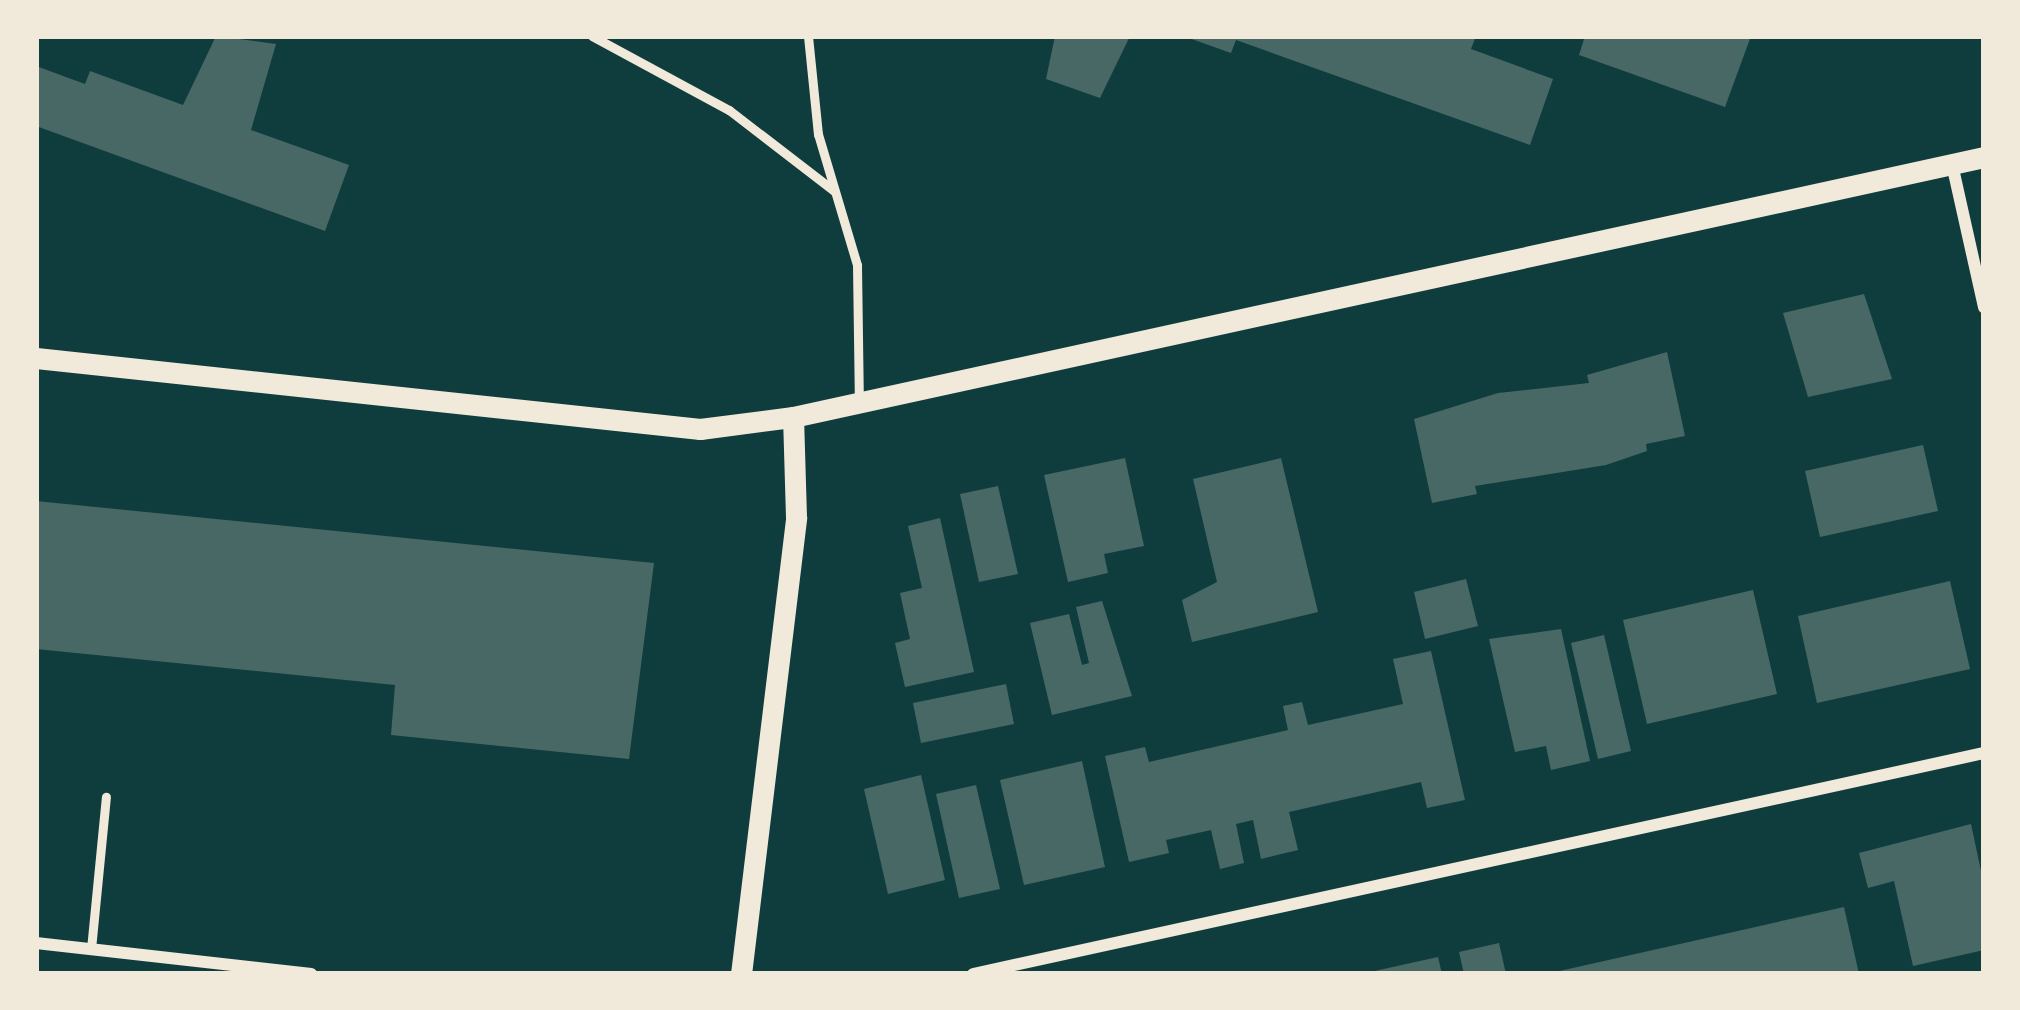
<!DOCTYPE html>
<html>
<head>
<meta charset="utf-8">
<style>
  body { margin:0 }
  #map { position:relative; width:2020px; height:1010px; overflow:hidden; background:#0f3d3e; font-family:Overpass,sans-serif }
  div>[style] { position:absolute }
  .building>* { inset:0; background:#486865 }
  .service>* { height:9px; margin:-4.5px; padding:0 4.5px; transform-origin:4.5px; border-radius:4.5px; background:#f1e9da }
  .minor>* { height:12px; margin:-6px; padding:0 6px; transform-origin:6px; border-radius:6px; background:#f1e9da }
  .tertiary>* { height:21px; margin:-10.5px; padding:0 10.5px; transform-origin:10.5px; border-radius:10.5px; background:#f1e9da }
  span { translate:-50% -50%; white-space:nowrap; text-align:center; line-height:1.15; -webkit-text-stroke:12px #f1e9da; paint-order:stroke }
  .frame { position:absolute; inset:0; border:39px solid #f1e9da; pointer-events:none }
</style>
</head>
<body>
<div id="map">
  <div class="building">
    <i style="clip-path:polygon(216px 36px,276px 44px,251px 130px,349px 165px,325px 231px,36px 126px,36px 66px,85px 84px,90px 71px,183px 105px)"></i>
    <i style="clip-path:polygon(1055px 36px,1130px 36px,1100px 98px,1046px 79px)"></i>
    <i style="clip-path:polygon(1476px 36px,1471px 49px,1553px 79px,1530px 145px,1236px 40px,1231px 53px,1186px 37px)"></i>
    <i style="clip-path:polygon(1585px 36px,1751px 36px,1725px 107px,1579px 55px)"></i>
    <i style="clip-path:polygon(1864px 294px,1892px 379px,1808px 397px,1783px 313px)"></i>
    <i style="clip-path:polygon(1667px 352px,1685px 436px,1646px 444px,1647px 451px,1606px 465px,1475px 486px,1477px 494px,1432px 503px,1414px 419px,1498px 393px,1589px 383px,1587px 375px)"></i>
    <i style="clip-path:polygon(1923px 445px,1938px 511px,1820px 537px,1805px 471px)"></i>
    <i style="clip-path:polygon(1125px 458px,1144px 546px,1104px 554px,1108px 573px,1068px 582px,1044px 475px)"></i>
    <i style="clip-path:polygon(1281px 458px,1318px 612px,1192px 642px,1182px 600px,1217px 582px,1193px 479px)"></i>
    <i style="clip-path:polygon(998px 486px,1018px 574px,979px 582px,960px 494px)"></i>
    <i style="clip-path:polygon(36px 501px,654px 563px,629px 759px,391px 735px,395px 685px,36px 649px)"></i>
    <i style="clip-path:polygon(940px 518px,974px 672px,905px 687px,895px 643px,910px 639px,900px 593px,922px 588px,908px 526px)"></i>
    <i style="clip-path:polygon(1466px 579px,1478px 626px,1425px 639px,1414px 592px)"></i>
    <i style="clip-path:polygon(1950px 581px,1970px 669px,1817px 703px,1798px 616px)"></i>
    <i style="clip-path:polygon(1753px 590px,1777px 694px,1647px 724px,1623px 620px)"></i>
    <i style="clip-path:polygon(1102px 601px,1132px 696px,1052px 715px,1030px 623px,1069px 614px,1082px 665px,1089px 663px,1076px 607px)"></i>
    <i style="clip-path:polygon(1561px 629px,1590px 761px,1551px 770px,1546px 746px,1515px 752px,1489px 639px)"></i>
    <i style="clip-path:polygon(1604px 635px,1631px 751px,1598px 759px,1571px 643px)"></i>
    <i style="clip-path:polygon(1431px 651px,1465px 800px,1427px 808px,1421px 782px,1289px 812px,1298px 850px,1261px 859px,1253px 820px,1236px 824px,1244px 863px,1220px 869px,1211px 830px,1166px 840px,1169px 853px,1129px 862px,1105px 756px,1145px 747px,1149px 762px,1288px 730px,1283px 706px,1302px 702px,1308px 725px,1403px 704px,1393px 659px)"></i>
    <i style="clip-path:polygon(1006px 684px,1014px 724px,921px 743px,913px 703px)"></i>
    <i style="clip-path:polygon(1082px 761px,1105px 867px,1024px 885px,1000px 780px)"></i>
    <i style="clip-path:polygon(921px 775px,945px 880px,888px 894px,864px 789px)"></i>
    <i style="clip-path:polygon(976px 785px,1000px 889px,959px 898px,936px 794px)"></i>
    <i style="clip-path:polygon(1971px 824px,1984px 885px,1984px 950px,1913px 966px,1894px 881px,1868px 888px,1859px 853px)"></i>
    <i style="clip-path:polygon(1844px 907px,1859px 974px,1555px 974px,1555px 972px)"></i>
    <i style="clip-path:polygon(1499px 943px,1506px 974px,1464px 974px,1459px 952px)"></i>
    <i style="clip-path:polygon(1438px 957px,1442px 974px,1370px 974px,1370px 972px)"></i>
  </div>
  <div class="service">
    <i style="left:592px;top:36px;width:156px;rotate:28.4deg"></i>
    <i style="left:729px;top:110px;width:133px;rotate:37.6deg"></i>
    <i style="left:808px;top:36px;width:99px;rotate:84.2deg"></i>
    <i style="left:818px;top:134px;width:137px;rotate:73.4deg"></i>
    <i style="left:857px;top:265px;width:137px;rotate:89.2deg"></i>
    <i style="left:91px;top:949px;width:153px;rotate:-84.4deg"></i>
  </div>
  <div class="minor">
    <i style="left:1952px;top:164px;width:147px;rotate:77.4deg"></i>
    <i style="left:36px;top:943px;width:277px;rotate:6.4deg"></i>
    <i style="left:973px;top:974px;width:1035px;rotate:-12.33deg"></i>
  </div>
  <div class="tertiary">
    <i style="left:36px;top:358px;width:668px;rotate:6.1deg"></i>
    <i style="left:700px;top:429px;width:94px;rotate:-7.4deg"></i>
    <i style="left:793px;top:417px;width:1219px;rotate:-12.31deg"></i>
    <i style="left:741px;top:974px;width:460px;rotate:-83.1deg"></i>
    <i style="left:796px;top:517px;width:100px;rotate:-91.7deg"></i>
  </div>
  <div class="frame"></div>
</div>
</body>
</html>
